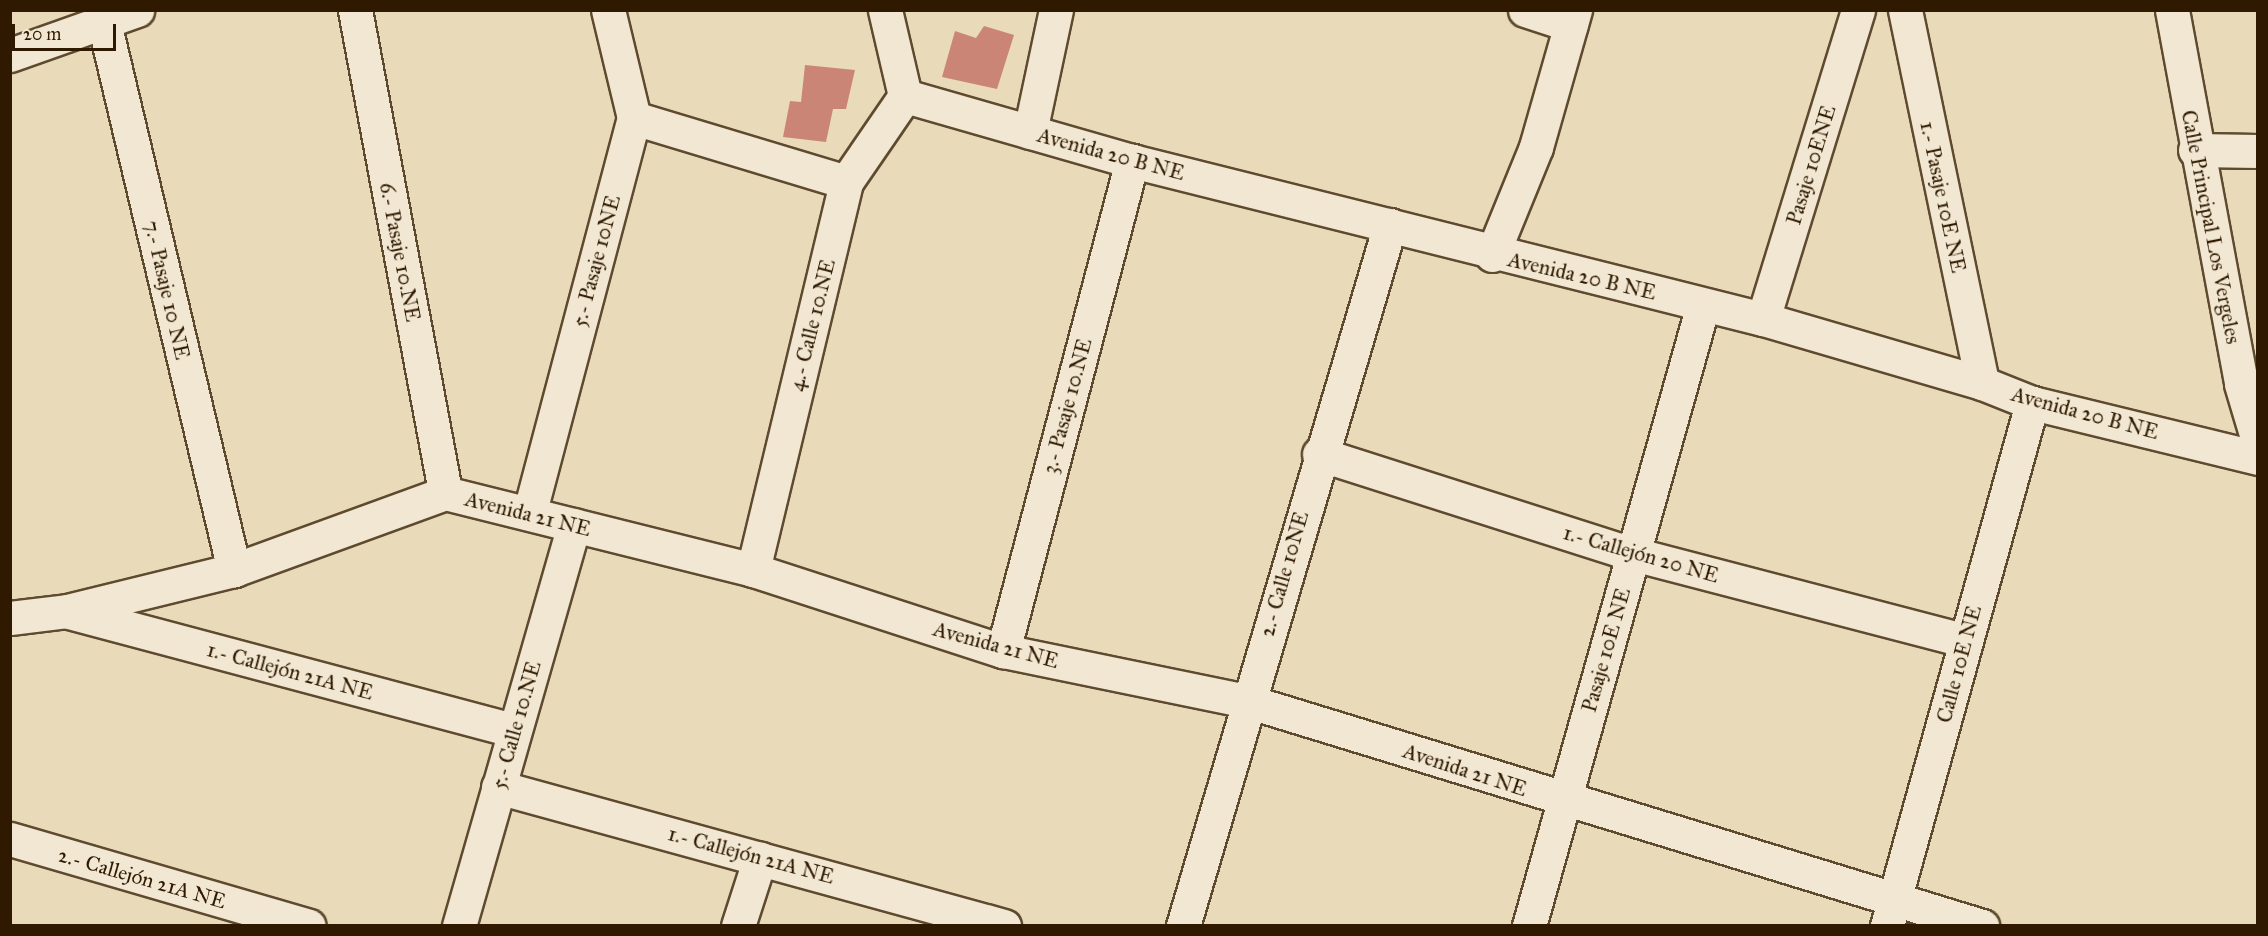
<!DOCTYPE html>
<html>
<head>
<meta charset="utf-8">
<style>
  body { margin:0 }
  #map { position:relative; width:2268px; height:936px; overflow:hidden; background:#e9dab9; font-family:"IM FELL Great Primer",serif }
  div>[style] { position:absolute }
  .building>* { inset:0; background:#cb8576 }
  .roads { filter:drop-shadow(2px 0 #5e4a2f) drop-shadow(-2px 0 #5e4a2f) drop-shadow(0 2px #5e4a2f) drop-shadow(0 -2px #5e4a2f) }
  .street>* { height:33px; margin:-16.5px; padding:0 16.5px; transform-origin:16.5px; border-radius:16.5px; background:#f1e7d2 }
  span { translate:-50% -50%; white-space:nowrap; text-align:center; line-height:1.15; -webkit-text-stroke:6px #f1e7d2; paint-order:stroke }
  .street-label { font-size:21px; color:#2f1a01 }
  .frame { position:absolute; inset:0; border:12px solid #2f1a01; pointer-events:none }
  .scale { position:absolute; left:12px; top:24px; width:104px; height:27px; box-sizing:border-box; border:3px solid #2f1a01; border-top:0; padding-left:8px; font-size:18px; line-height:21px; white-space:nowrap; color:#2f1a01; -webkit-text-stroke:4px #f1e7d2; paint-order:stroke }
</style>
</head>
<body>
<div id="map">
  <div class="building">
    <i style="clip-path:polygon(984px 26px,1014px 35px,997px 89px,942px 77px,955px 31px,976px 38px)"></i>
    <i style="clip-path:polygon(805px 65px,855px 70px,846px 109px,833px 109px,826px 142px,783px 137px,790px 101px,801px 102px)"></i>
  </div>
  <div class="roads">
    <div class="street">
      <i style="left:101px;top:10px;width:576px;rotate:76.64deg"></i>
      <i style="left:355px;top:10px;width:491px;rotate:79.4deg"></i>
      <i style="left:885px;top:10px;width:88px;rotate:76.9deg"></i>
      <i style="left:1525px;top:10px;width:48px;rotate:18.1deg"></i>
      <i style="left:1905px;top:10px;width:381px;rotate:78.3deg"></i>
      <i style="left:2172px;top:10px;width:380px;rotate:79.5deg"></i>
      <i style="left:2241px;top:384px;width:59px;rotate:73.4deg"></i>
      <i style="left:10px;top:55px;width:135px;rotate:-19.5deg"></i>
      <i style="left:905px;top:96px;width:236px;rotate:16deg"></i>
      <i style="left:1132px;top:161px;width:650px;rotate:14.06deg"></i>
      <i style="left:1763px;top:319px;width:228px;rotate:16.3deg"></i>
      <i style="left:1982px;top:383px;width:54px;rotate:21.8deg"></i>
      <i style="left:2032px;top:403px;width:233px;rotate:13.7deg"></i>
      <i style="left:634px;top:118px;width:221px;rotate:16.8deg"></i>
      <i style="left:1030px;top:132px;width:125px;rotate:-78deg"></i>
      <i style="left:2195px;top:150px;width:63px;rotate:0.9deg"></i>
      <i style="left:1492px;top:255px;width:117px;rotate:-67.8deg"></i>
      <i style="left:1536px;top:147px;width:142px;rotate:-74.1deg"></i>
      <i style="left:1763px;top:319px;width:323px;rotate:-72.9deg"></i>
      <i style="left:1319px;top:454px;width:330px;rotate:17.7deg"></i>
      <i style="left:1633px;top:554px;width:344px;rotate:14.6deg"></i>
      <i style="left:530px;top:511px;width:407px;rotate:-75.2deg"></i>
      <i style="left:634px;top:118px;width:111px;rotate:-103.5deg"></i>
      <i style="left:753px;top:570px;width:399px;rotate:-76.5deg"></i>
      <i style="left:846px;top:182px;width:104px;rotate:-55.5deg"></i>
      <i style="left:69px;top:612px;width:460px;rotate:14.9deg"></i>
      <i style="left:10px;top:618px;width:57px;rotate:-7deg"></i>
      <i style="left:67px;top:611px;width:172px;rotate:-13.8deg"></i>
      <i style="left:234px;top:570px;width:225px;rotate:-20deg"></i>
      <i style="left:445px;top:493px;width:317px;rotate:14deg"></i>
      <i style="left:753px;top:570px;width:263px;rotate:18deg"></i>
      <i style="left:1003px;top:651px;width:249px;rotate:11.6deg"></i>
      <i style="left:1247px;top:701px;width:769px;rotate:17.02deg"></i>
      <i style="left:1003px;top:651px;width:507px;rotate:-75.25deg"></i>
      <i style="left:498px;top:787px;width:525px;rotate:15.36deg"></i>
      <i style="left:10px;top:839px;width:311px;rotate:16.2deg"></i>
      <i style="left:459px;top:926px;width:417px;rotate:-74deg"></i>
      <i style="left:738px;top:926px;width:71px;rotate:-72.1deg"></i>
      <i style="left:1183px;top:926px;width:731px;rotate:-73.55deg"></i>
      <i style="left:1529px;top:926px;width:645px;rotate:-74.35deg"></i>
      <i style="left:1887px;top:926px;width:543px;rotate:-74.5deg"></i>
    </div>
  </div>
  <div class="street-label">
    <span style="left:1111px;top:154px;rotate:15deg">Avenida 20 B NE</span>
    <span style="left:1811px;top:165px;rotate:-73deg">Pasaje 10ENE</span>
    <span style="left:1943px;top:197px;rotate:78deg">1.- Pasaje 10E NE</span>
    <span style="left:2211px;top:227px;rotate:79deg">Calle Principal Los Vergeles</span>
    <span style="left:400px;top:252px;rotate:79deg">6.- Pasaje 10.NE</span>
    <span style="left:596px;top:261px;rotate:-75deg">5.- Pasaje 10NE</span>
    <span style="left:1582px;top:276px;rotate:13deg">Avenida 20 B NE</span>
    <span style="left:167px;top:290px;rotate:77deg">7.- Pasaje 10 NE</span>
    <span style="left:812px;top:325px;rotate:-76deg">4.- Calle 10.NE</span>
    <span style="left:1067px;top:406px;rotate:-75deg">3.- Pasaje 10.NE</span>
    <span style="left:2085px;top:413px;rotate:15deg">Avenida 20 B NE</span>
    <span style="left:528px;top:514px;rotate:14deg">Avenida 21 NE</span>
    <span style="left:1641px;top:554px;rotate:16deg">1.- Callejón 20 NE</span>
    <span style="left:1284px;top:574px;rotate:-74deg">2.- Calle 10NE</span>
    <span style="left:996px;top:645px;rotate:15deg">Avenida 21 NE</span>
    <span style="left:1606px;top:650px;rotate:-74deg">Pasaje 10E NE</span>
    <span style="left:1959px;top:664px;rotate:-75deg">Calle 10E NE</span>
    <span style="left:290px;top:671px;rotate:15deg">1.- Callejón 21A NE</span>
    <span style="left:516px;top:725px;rotate:-74deg">5.- Calle 10.NE</span>
    <span style="left:1465px;top:770px;rotate:18deg">Avenida 21 NE</span>
    <span style="left:751px;top:855px;rotate:15deg">1.- Callejón 21A NE</span>
    <span style="left:142px;top:878px;rotate:16deg">2.- Callejón 21A NE</span>
  </div>
  <div class="frame"></div>
  <div class="scale">20 m</div>
</div>
</body>
</html>
